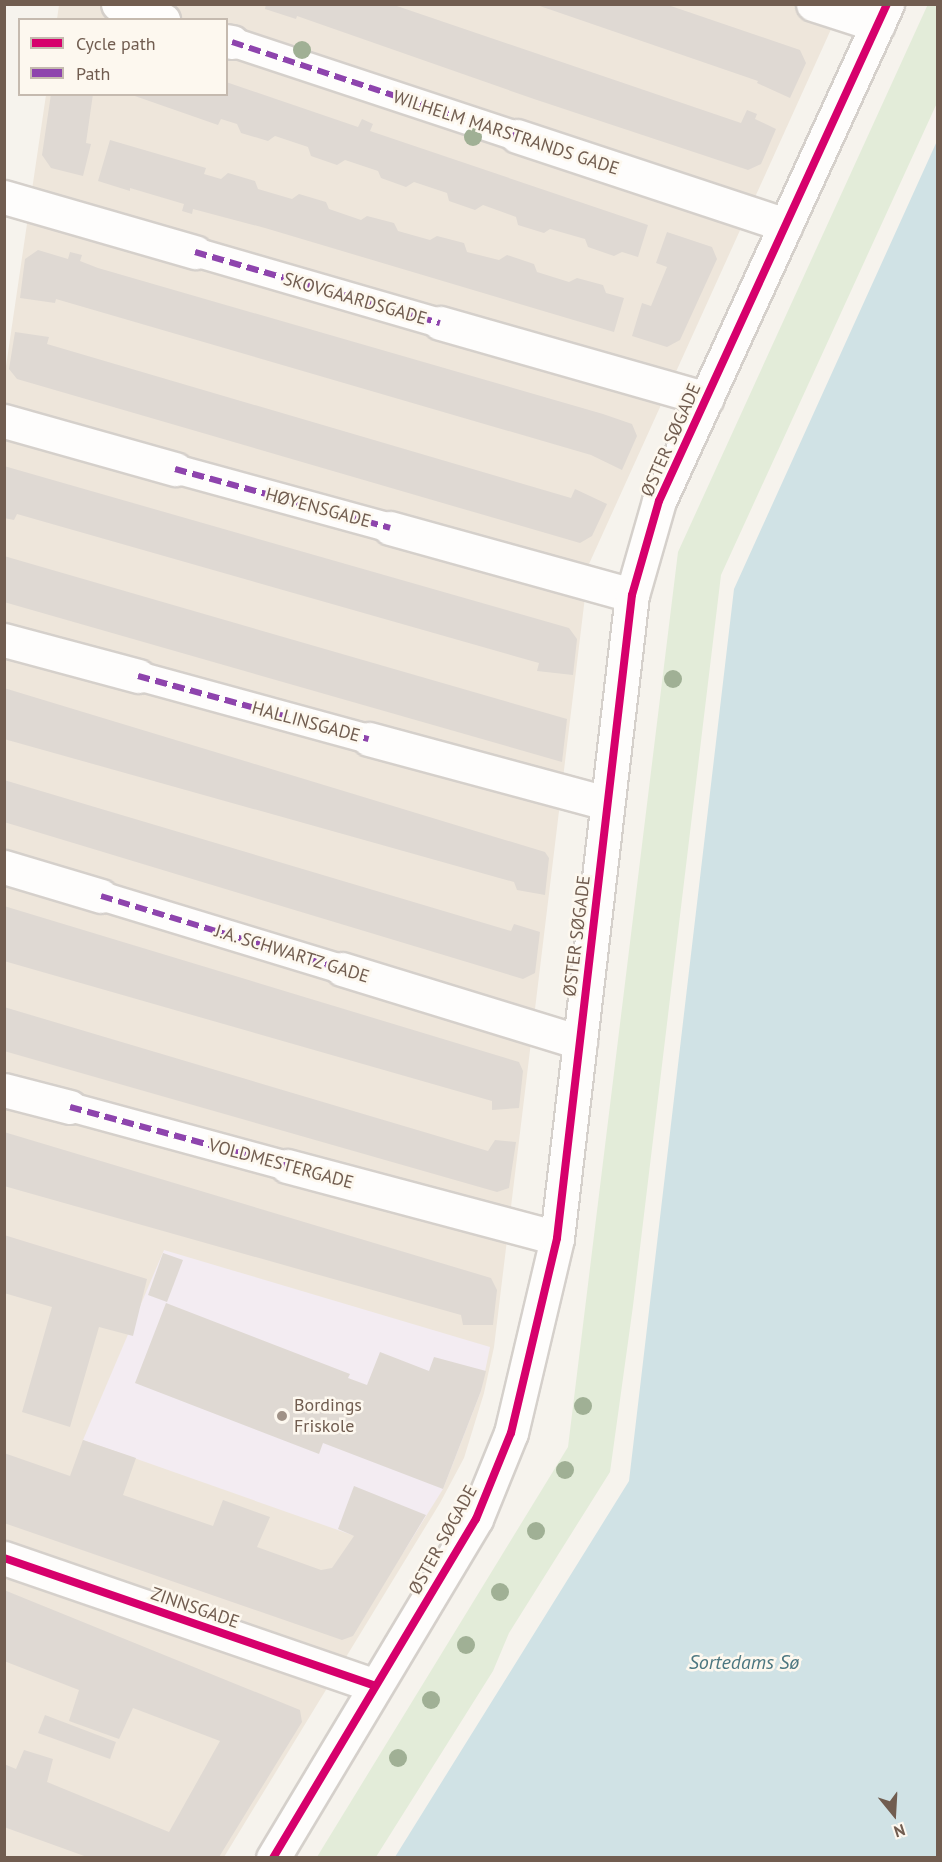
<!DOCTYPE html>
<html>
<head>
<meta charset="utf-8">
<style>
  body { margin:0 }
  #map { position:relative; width:942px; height:1862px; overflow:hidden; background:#f6f3ed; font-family:"PT Sans",sans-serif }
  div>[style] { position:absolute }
  .residential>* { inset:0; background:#eee6db }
  .education>* { inset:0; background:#f3ecf2 }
  .green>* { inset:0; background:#e3ecd9 }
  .water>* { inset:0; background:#d0e2e5 }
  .building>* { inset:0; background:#dfd9d3 }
  .roads { filter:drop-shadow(2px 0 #d5d0cb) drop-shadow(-2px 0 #d5d0cb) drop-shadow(0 2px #d5d0cb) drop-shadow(0 -2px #d5d0cb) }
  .pedestrian>* { height:28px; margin:-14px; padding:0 14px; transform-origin:14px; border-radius:14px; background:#fefdfc }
  .minor>* { height:33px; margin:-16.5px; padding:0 16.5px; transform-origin:16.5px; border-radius:16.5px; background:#fefdfc }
  .quiet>* { height:6px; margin-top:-3px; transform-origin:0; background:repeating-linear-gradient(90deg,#8e44ad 0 12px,transparent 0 18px) }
  .cycleway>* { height:8px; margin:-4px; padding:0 4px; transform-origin:4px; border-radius:4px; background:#d6006c }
  .trees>* { width:18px; height:18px; margin:-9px; border-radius:50%; background:#a0b095 }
  .dots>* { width:16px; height:16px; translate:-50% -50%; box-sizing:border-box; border:3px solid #fdf8ef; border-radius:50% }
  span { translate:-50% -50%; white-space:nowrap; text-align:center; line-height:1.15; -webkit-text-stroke:5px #fdf8ef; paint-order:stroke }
  .street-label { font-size:18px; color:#715d50 }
  .poi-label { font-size:18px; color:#715d50 }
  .left { translate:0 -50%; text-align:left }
  .water-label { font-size:20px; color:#4c7781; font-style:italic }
  .frame { position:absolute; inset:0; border:6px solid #715d50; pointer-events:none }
  .legend { position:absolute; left:18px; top:18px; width:210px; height:78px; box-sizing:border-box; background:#fdf8ef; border:2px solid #c5baaf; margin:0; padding:8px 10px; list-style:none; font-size:18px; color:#715d50 }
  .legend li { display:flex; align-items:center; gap:12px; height:30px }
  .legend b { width:30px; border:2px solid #c5baaf }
  .north { position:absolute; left:864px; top:1784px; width:60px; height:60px; -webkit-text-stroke:4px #fdf8ef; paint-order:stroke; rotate:162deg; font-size:16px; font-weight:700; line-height:24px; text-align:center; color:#715d50 }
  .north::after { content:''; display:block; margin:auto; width:21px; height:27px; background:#715d50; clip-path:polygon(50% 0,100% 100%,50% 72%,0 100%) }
</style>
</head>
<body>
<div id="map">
  <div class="residential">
    <i style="clip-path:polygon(59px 5px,842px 5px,589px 564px,494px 1347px,484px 1393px,464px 1458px,440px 1503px,224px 1857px,5px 1858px,5px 373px,46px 95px,226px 94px,226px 20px,57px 19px)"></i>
  </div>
  <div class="education">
    <i style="clip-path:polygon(164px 1250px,490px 1347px,481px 1391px,443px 1489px,403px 1553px,83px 1440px)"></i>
  </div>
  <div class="green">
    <i style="clip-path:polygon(928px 4px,937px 5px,937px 103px,721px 575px,633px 1306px,610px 1472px,509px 1633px,493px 1671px,376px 1857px,317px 1857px,568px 1447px,678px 552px)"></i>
  </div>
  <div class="water">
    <i style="clip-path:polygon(937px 141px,937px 1857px,395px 1857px,629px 1481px,734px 589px)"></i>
  </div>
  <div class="building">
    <i style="clip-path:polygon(266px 4px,391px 4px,741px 123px,747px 110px,757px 114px,755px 119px,776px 129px,761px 164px,748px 170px,534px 99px,297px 16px,296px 19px,265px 9px)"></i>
    <i style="clip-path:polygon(534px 4px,665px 4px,800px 50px,806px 63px,790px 98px,757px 83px,758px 81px)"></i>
    <i style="clip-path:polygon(226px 82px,358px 127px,362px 119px,373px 124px,370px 131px,648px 225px,638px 257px,622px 252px,614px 256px,588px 247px,585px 239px,550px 229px,544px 233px,518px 225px,516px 217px,483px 205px,475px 210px,449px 201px,447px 193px,414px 182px,406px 187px,381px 178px,378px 171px,345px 160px,337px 165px,311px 156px,308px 147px,275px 136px,268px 141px,241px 133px,237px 124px,221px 119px,218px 125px,132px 95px,226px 94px)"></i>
    <i style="clip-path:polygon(51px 94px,93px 94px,86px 143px,91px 144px,83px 176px,51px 168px,42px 155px)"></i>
    <i style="clip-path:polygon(110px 140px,206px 168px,204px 174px,221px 179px,228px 173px,255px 181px,258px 189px,292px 199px,299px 194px,326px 202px,329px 209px,361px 220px,367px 216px,394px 223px,398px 231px,430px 240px,437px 236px,464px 243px,467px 252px,499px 260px,507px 255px,534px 264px,537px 272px,569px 282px,577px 278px,603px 285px,606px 293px,624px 298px,614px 332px,265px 228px,193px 209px,192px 214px,182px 211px,184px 204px,130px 188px,130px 191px,98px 181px)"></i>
    <i style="clip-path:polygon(667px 232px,712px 247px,717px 259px,680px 340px,667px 347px,632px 336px,642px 303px,651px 306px,667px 267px,656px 263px)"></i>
    <i style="clip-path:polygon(38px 250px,68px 259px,70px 252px,82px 255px,80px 261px,98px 268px,603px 414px,632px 424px,637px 436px,622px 470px,591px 455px,56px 299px,55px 303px,20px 298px,25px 259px)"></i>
    <i style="clip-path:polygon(15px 332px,49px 337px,47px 344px,571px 498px,575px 489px,607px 504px,592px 536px,580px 543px,17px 379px,9px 369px)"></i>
    <i style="clip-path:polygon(4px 466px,569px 628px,577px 639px,573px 675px,537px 671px,539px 663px,17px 514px,14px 520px,4px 518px)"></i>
    <i style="clip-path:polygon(4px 556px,567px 719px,562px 762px,4px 602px)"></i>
    <i style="clip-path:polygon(4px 688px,545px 852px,549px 858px,545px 895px,517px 890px,514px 882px,4px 739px)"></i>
    <i style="clip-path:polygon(4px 780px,511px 931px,514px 924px,540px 932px,535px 973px,523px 979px,4px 822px)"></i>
    <i style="clip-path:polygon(4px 906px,519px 1062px,523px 1071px,519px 1108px,492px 1110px,492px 1101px,4px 961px)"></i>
    <i style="clip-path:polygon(4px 1007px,488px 1151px,495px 1140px,516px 1142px,509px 1188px,497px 1192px,4px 1051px)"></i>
    <i style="clip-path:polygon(4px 1132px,491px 1278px,497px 1290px,493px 1325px,463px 1325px,461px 1315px,4px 1186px)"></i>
    <i style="clip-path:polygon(4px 1235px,147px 1279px,133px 1336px,99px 1327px,70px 1427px,22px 1412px,52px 1307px,4px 1293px)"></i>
    <i style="clip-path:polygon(163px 1253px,183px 1260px,167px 1302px,148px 1295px)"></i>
    <i style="clip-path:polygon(166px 1303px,350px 1374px,348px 1378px,367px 1385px,380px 1352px,429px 1371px,434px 1357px,486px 1371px,481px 1391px,443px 1489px,323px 1443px,319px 1454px,135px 1383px)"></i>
    <i style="clip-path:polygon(83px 1440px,136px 1458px,123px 1495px,213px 1526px,223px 1500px,270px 1517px,257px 1547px,321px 1570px,332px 1568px,354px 1536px,338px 1529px,354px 1486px,426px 1515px,353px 1636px,342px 1640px,4px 1523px,4px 1453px,70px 1476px)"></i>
    <i style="clip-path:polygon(4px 1590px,300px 1710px,302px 1722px,219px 1857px,87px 1857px,4px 1827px,4px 1764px,16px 1769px,24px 1750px,53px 1759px,47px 1782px,169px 1832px,220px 1741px,133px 1708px,119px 1739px,69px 1721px,79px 1690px,4px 1661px)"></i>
    <i style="clip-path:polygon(45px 1715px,116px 1742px,110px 1759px,38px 1733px)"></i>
  </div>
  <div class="roads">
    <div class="pedestrian">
      <i style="left:232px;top:42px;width:300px;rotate:18.3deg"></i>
      <i style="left:195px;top:252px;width:255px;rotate:16.2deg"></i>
      <i style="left:175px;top:469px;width:223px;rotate:15.3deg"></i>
      <i style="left:138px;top:676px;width:239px;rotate:15.3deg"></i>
      <i style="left:101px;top:896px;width:252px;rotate:16.9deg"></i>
      <i style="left:70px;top:1107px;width:225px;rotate:15.2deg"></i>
    </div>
    <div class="minor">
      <i style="left:118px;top:4px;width:48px;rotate:19.6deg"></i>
      <i style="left:813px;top:4px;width:68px;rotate:17.9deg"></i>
      <i style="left:226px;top:41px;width:6px;rotate:9deg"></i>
      <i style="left:517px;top:136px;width:283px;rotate:18.3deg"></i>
      <i style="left:4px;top:197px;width:199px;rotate:16.1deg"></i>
      <i style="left:440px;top:323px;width:277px;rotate:15.9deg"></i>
      <i style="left:4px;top:421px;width:178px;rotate:15.7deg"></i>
      <i style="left:390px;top:528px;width:251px;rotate:15.5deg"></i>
      <i style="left:4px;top:640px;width:139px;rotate:15deg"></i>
      <i style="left:369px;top:739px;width:246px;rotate:15.1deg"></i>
      <i style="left:4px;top:867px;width:101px;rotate:16.6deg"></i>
      <i style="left:342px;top:969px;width:249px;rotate:17.1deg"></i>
      <i style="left:4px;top:1090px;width:68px;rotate:14.4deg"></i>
      <i style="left:287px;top:1166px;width:279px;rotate:14.9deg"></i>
      <i style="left:4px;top:1558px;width:392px;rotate:19deg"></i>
      <i style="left:273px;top:1858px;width:395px;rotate:-59.1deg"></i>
      <i style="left:476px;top:1519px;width:93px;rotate:-67.9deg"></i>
      <i style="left:511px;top:1433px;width:200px;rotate:-76.7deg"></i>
      <i style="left:557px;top:1238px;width:647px;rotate:-83.35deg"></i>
      <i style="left:632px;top:595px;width:98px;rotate:-74deg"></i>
      <i style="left:659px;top:501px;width:547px;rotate:-65.36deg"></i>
    </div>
  </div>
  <div class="quiet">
    <i style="left:232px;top:42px;width:300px;rotate:18.3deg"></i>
    <i style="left:195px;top:252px;width:255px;rotate:16.2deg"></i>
    <i style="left:175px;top:469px;width:223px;rotate:15.3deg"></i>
    <i style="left:138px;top:676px;width:239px;rotate:15.3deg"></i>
    <i style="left:101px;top:896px;width:252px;rotate:16.9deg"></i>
    <i style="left:70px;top:1107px;width:225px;rotate:15.2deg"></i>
  </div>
  <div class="cycleway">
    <i style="left:4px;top:1558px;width:392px;rotate:19deg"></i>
    <i style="left:273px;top:1858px;width:395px;rotate:-59.1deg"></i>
    <i style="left:476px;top:1519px;width:93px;rotate:-67.9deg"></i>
    <i style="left:511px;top:1433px;width:200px;rotate:-76.7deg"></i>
    <i style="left:557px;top:1238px;width:647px;rotate:-83.35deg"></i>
    <i style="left:632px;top:595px;width:98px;rotate:-74deg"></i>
    <i style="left:659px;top:501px;width:547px;rotate:-65.36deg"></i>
  </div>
  <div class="trees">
    <i style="left:302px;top:50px"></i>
    <i style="left:473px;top:137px"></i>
    <i style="left:673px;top:679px"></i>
    <i style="left:583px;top:1406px"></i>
    <i style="left:565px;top:1470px"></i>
    <i style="left:536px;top:1531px"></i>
    <i style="left:500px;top:1592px"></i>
    <i style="left:466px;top:1645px"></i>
    <i style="left:431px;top:1700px"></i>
    <i style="left:398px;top:1758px"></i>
  </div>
  <div class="dots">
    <i style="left:282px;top:1416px;background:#a09287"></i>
  </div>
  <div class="street-label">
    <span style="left:506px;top:133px;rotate:18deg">WILHELM MARSTRANDS GADE</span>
    <span style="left:355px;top:299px;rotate:16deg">SKOVGAARDSGADE</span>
    <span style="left:671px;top:440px;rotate:-66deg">ØSTER SØGADE</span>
    <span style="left:318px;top:508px;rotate:15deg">HØYENSGADE</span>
    <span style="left:306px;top:722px;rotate:15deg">HALLINSGADE</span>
    <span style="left:577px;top:936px;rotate:-83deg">ØSTER SØGADE</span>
    <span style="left:292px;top:954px;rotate:17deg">J.A. SCHWARTZ GADE</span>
    <span style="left:281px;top:1164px;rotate:15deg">VOLDMESTERGADE</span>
    <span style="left:443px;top:1540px;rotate:-61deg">ØSTER SØGADE</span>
    <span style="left:195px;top:1608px;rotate:19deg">ZINNSGADE</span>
  </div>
  <div class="poi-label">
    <span class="left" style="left:294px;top:1416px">Bordings<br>Friskole</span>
  </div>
  <div class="water-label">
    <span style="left:744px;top:1662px">Sortedams Sø</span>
  </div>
  <div class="frame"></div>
  <ul class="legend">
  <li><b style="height:8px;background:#d6006c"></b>Cycle path</li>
  <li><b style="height:8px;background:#8e44ad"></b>Path</li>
  </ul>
  <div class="north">N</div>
</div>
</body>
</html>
